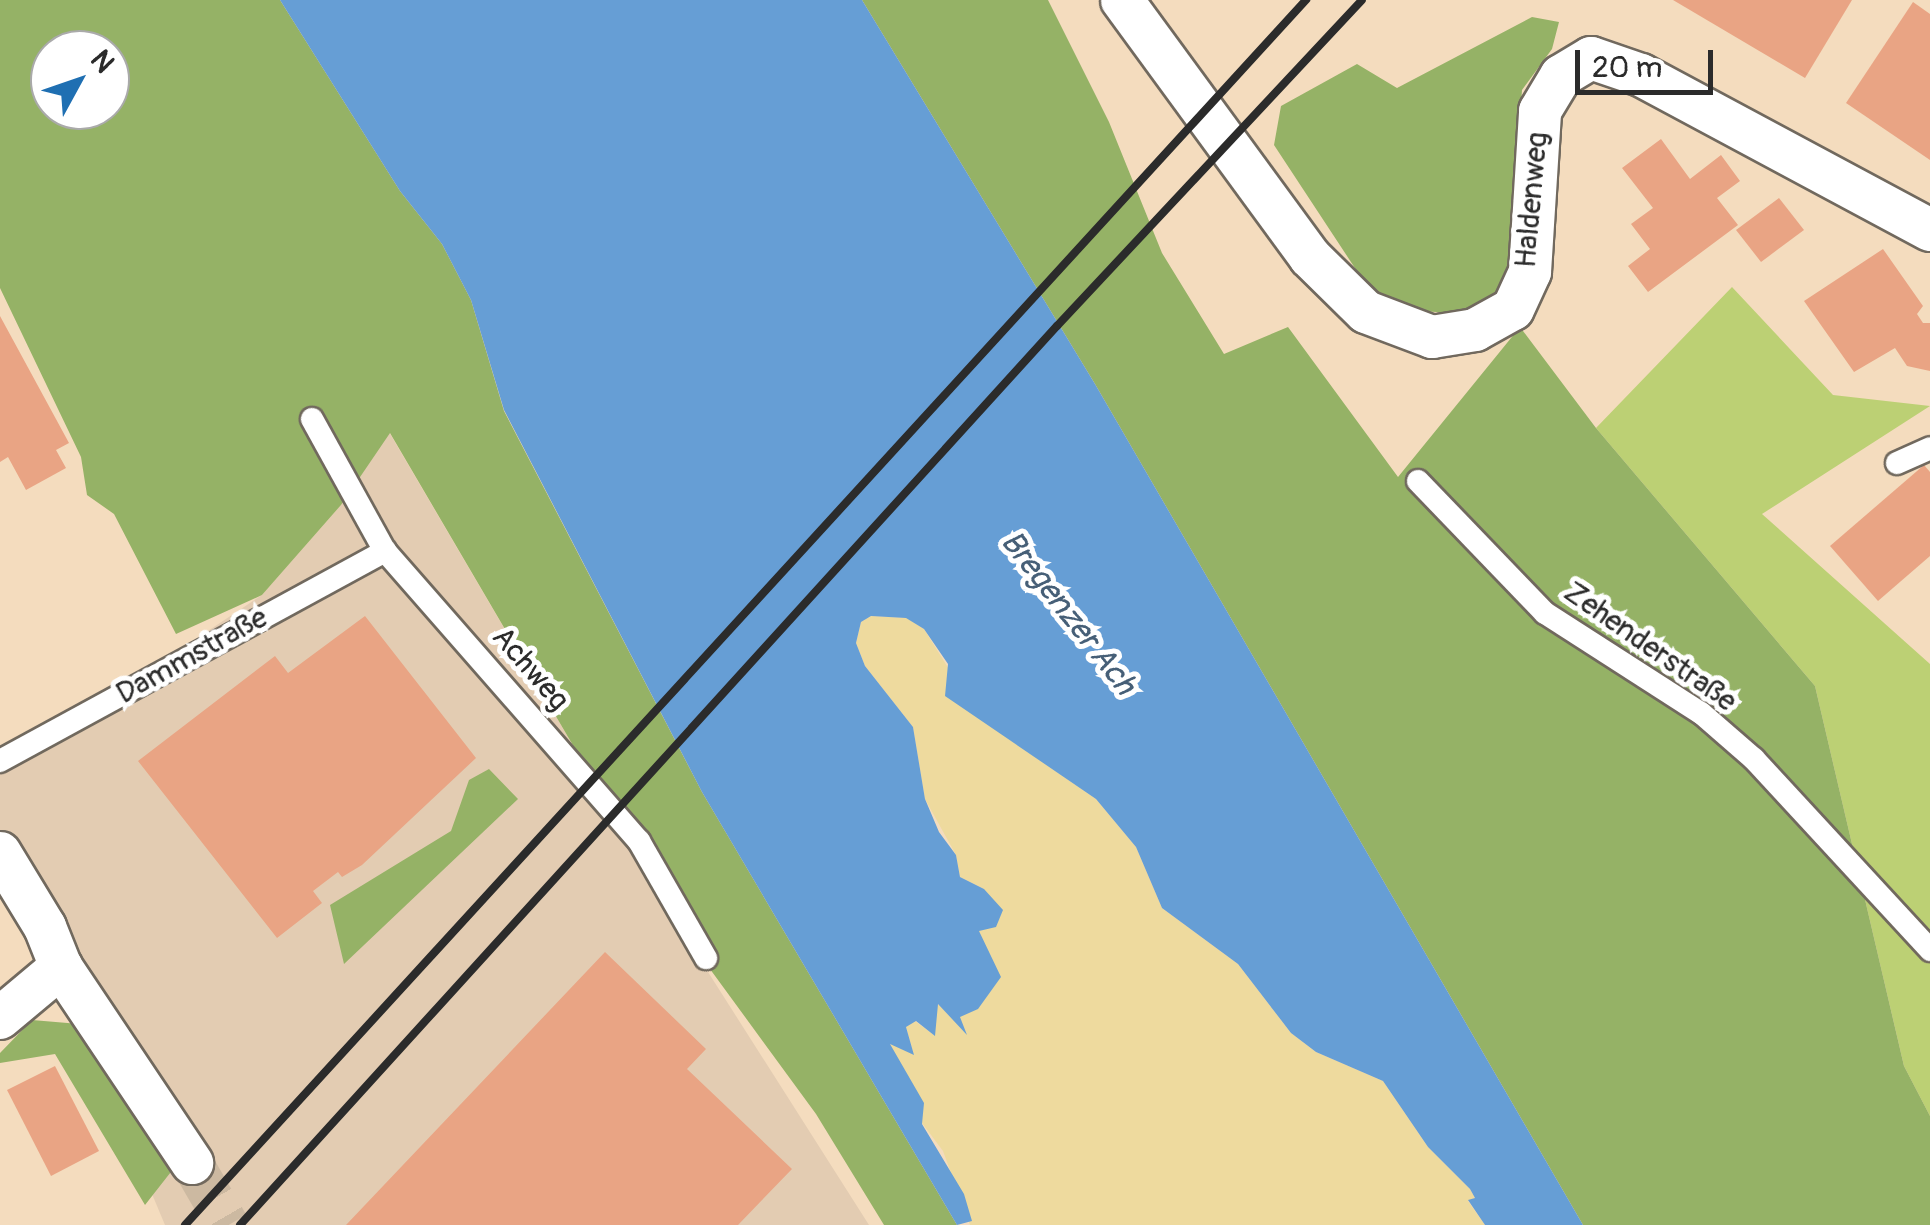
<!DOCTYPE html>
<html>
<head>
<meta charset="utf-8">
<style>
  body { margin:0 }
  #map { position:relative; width:1930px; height:1225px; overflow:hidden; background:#f4dcbe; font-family:Pangolin,sans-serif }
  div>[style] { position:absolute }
  .built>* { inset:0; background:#e3ccb2 }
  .green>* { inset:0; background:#bcd074 }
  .forest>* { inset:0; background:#95b266 }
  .sand>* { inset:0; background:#eeda9e }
  .water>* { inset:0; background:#669ed5 }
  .building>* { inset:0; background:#e9a484 }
  .minor-tunnel>* { height:42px; margin-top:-21px; transform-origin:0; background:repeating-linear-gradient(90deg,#ccb9a1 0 42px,transparent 0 63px) }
  .roads { filter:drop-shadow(2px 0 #71695e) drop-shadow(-2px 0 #71695e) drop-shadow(0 2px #71695e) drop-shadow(0 -2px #71695e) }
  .service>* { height:22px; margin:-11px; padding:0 11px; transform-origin:11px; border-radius:11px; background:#fff }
  .minor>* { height:42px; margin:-21px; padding:0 21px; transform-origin:21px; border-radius:21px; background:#fff }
  .rail>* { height:8px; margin:-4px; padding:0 4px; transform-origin:4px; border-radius:4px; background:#2b2b2b }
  span { translate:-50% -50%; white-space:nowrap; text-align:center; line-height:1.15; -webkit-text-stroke:10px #fff; paint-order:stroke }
  .street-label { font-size:30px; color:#2b2b2b }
  .water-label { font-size:32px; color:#465f77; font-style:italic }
  .north { position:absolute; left:30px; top:30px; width:100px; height:100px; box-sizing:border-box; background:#fff; border:2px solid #aaa; border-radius:50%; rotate:50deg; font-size:28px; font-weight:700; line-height:40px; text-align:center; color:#2b2b2b }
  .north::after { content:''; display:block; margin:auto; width:35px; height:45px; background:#1f6fb2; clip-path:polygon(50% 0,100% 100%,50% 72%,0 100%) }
  .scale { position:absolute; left:1575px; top:50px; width:138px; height:45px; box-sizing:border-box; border:5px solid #2b2b2b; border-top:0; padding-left:12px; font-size:30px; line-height:35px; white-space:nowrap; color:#2b2b2b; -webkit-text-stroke:8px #fff; paint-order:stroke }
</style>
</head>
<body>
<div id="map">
  <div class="built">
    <i style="clip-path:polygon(389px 432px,680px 928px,869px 1225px,165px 1225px,0 831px,0 769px,262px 595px,341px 505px)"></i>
  </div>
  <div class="green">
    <i style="clip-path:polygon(1732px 287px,1833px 395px,1930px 406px,1762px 514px,1930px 664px,1930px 1116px,1904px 1066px,1815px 686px,1596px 428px)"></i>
  </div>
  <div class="forest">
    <i style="clip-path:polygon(evenodd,0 0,280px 0,400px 191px,442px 244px,471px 300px,504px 411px,702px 792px,957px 1225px,884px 1225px,816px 1114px,680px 928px,390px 433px,341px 505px,262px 595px,176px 634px,114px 514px,87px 495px,81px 457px,0 288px,0 0,50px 50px,110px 50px,110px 110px,50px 110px,50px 50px)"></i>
    <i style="clip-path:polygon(862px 0,1048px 0,1109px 122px,1162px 253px,1224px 354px,1288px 327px,1398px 477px,1520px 327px,1596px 428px,1815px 686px,1904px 1066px,1930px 1116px,1930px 1225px,1583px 1225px,1095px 384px)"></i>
    <i style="clip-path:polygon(1532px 17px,1559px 22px,1552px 49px,1522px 90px,1510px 273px,1495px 297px,1467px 314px,1421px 311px,1372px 294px,1274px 145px,1281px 106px,1357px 64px,1397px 88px)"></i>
    <i style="clip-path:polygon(489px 769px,518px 799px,344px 964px,330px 905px,451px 831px,469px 780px)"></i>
    <i style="clip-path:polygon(32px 1020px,91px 1025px,174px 1168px,145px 1205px,55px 1054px,0 1063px,0 1053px)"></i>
  </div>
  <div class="sand">
    <i style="clip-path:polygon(871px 616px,907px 618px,924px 629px,980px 719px,1096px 799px,1136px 847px,1162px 908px,1238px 964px,1291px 1033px,1316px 1052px,1383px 1081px,1428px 1147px,1470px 1189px,1475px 1198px,1468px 1201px,1485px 1225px,970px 1225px,943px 1151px,922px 1123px,889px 1042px,913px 1052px,906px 1027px,915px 1021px,934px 1035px,937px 1003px,965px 1032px,959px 1017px,984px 889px,960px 877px,956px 855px,925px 799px,913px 727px,865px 666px,856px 643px,861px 622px)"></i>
  </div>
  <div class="water">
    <i style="clip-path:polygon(280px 0,862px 0,1095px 384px,1583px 1225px,1485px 1225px,1468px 1200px,1475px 1198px,1470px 1189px,1428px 1147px,1383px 1081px,1316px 1052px,1291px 1033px,1238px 964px,1162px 908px,1136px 847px,1096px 799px,945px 696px,948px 664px,924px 629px,906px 618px,871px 616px,861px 622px,856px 643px,865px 666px,913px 727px,925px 799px,939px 832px,956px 855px,960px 877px,984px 889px,1003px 910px,996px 927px,979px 931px,1001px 977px,978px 1009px,960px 1017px,967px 1035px,938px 1004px,935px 1036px,916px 1021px,906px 1027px,914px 1055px,890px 1044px,924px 1103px,922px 1124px,964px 1194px,972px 1221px,957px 1225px,702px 792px,504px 410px,471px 300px,442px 244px,400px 191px)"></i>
  </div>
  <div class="building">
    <i style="clip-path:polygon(1673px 0,1852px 0,1805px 78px)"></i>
    <i style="clip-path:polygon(1913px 2px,1930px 14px,1930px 160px,1846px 103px)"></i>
    <i style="clip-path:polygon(1661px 139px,1690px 179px,1721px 155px,1740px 181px,1717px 198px,1738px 225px,1648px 292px,1628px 266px,1650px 249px,1631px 224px,1653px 208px,1622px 168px)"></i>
    <i style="clip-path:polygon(1779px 198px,1804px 230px,1761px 262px,1736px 230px)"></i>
    <i style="clip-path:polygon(1883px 249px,1923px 306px,1917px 314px,1923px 323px,1930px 323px,1930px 371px,1907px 366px,1895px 348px,1854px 372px,1804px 301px)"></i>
    <i style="clip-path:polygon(0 316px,69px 443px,56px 450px,66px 468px,26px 490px,8px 457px,0 462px)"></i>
    <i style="clip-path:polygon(1924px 465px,1930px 472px,1930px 556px,1878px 601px,1830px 546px)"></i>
    <i style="clip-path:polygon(365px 616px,476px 758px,362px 865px,342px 877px,338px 872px,313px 891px,322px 903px,277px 938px,138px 761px,275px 656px,288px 673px)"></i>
    <i style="clip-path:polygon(605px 952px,706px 1049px,687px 1069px,792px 1169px,738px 1225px,346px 1225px)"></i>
    <i style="clip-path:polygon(55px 1066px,99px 1151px,51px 1176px,7px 1090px)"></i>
  </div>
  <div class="minor-tunnel">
    <i style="left:192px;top:1163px;width:72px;rotate:59.9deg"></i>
  </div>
  <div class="roads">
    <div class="service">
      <i style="left:312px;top:419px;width:151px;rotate:61.1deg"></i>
      <i style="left:385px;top:551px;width:386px;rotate:48.8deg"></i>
      <i style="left:639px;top:841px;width:135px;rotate:60.2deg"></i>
      <i style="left:1897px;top:463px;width:36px;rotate:-24deg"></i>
      <i style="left:1418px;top:481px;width:183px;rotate:46.1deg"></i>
      <i style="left:1545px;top:613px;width:185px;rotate:32.7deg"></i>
      <i style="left:1701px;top:713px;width:70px;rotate:41deg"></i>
      <i style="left:1754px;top:759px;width:260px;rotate:47.3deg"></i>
      <i style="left:0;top:761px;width:439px;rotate:-28.6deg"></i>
    </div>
    <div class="minor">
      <i style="left:1122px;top:0;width:318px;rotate:53.8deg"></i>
      <i style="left:1310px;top:257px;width:78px;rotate:44.5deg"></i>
      <i style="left:1366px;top:312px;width:71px;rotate:20.7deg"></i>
      <i style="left:1432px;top:337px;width:44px;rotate:-9.2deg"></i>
      <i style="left:1475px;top:330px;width:43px;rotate:-28.9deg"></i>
      <i style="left:1513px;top:309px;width:41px;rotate:-65.3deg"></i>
      <i style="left:1530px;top:272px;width:161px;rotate:-86.4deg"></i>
      <i style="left:1540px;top:111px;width:41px;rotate:-59deg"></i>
      <i style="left:1561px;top:76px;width:35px;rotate:-31deg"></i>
      <i style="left:1591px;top:58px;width:53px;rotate:18.8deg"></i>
      <i style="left:1641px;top:75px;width:328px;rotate:28.2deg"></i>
      <i style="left:0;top:853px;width:87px;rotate:58.7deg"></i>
      <i style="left:45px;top:927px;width:43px;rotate:68.2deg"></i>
      <i style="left:61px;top:967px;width:236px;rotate:56.2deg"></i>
      <i style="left:0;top:1018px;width:80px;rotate:-39.9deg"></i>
    </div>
  </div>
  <div class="rail">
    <i style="left:185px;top:1225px;width:1661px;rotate:-47.54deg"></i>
    <i style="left:240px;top:1225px;width:1215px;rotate:-47.74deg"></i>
    <i style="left:1057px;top:326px;width:446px;rotate:-46.9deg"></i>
  </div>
  <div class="street-label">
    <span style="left:1532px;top:200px;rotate:-85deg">Haldenweg</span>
    <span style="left:1650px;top:647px;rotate:35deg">Zehenderstraße</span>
    <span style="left:192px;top:656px;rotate:-29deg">Dammstraße</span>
    <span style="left:530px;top:669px;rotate:49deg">Achweg</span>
  </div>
  <div class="water-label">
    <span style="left:1068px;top:613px;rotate:52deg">Bregenzer Ach</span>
  </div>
  <div class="north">N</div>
  <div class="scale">20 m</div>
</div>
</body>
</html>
